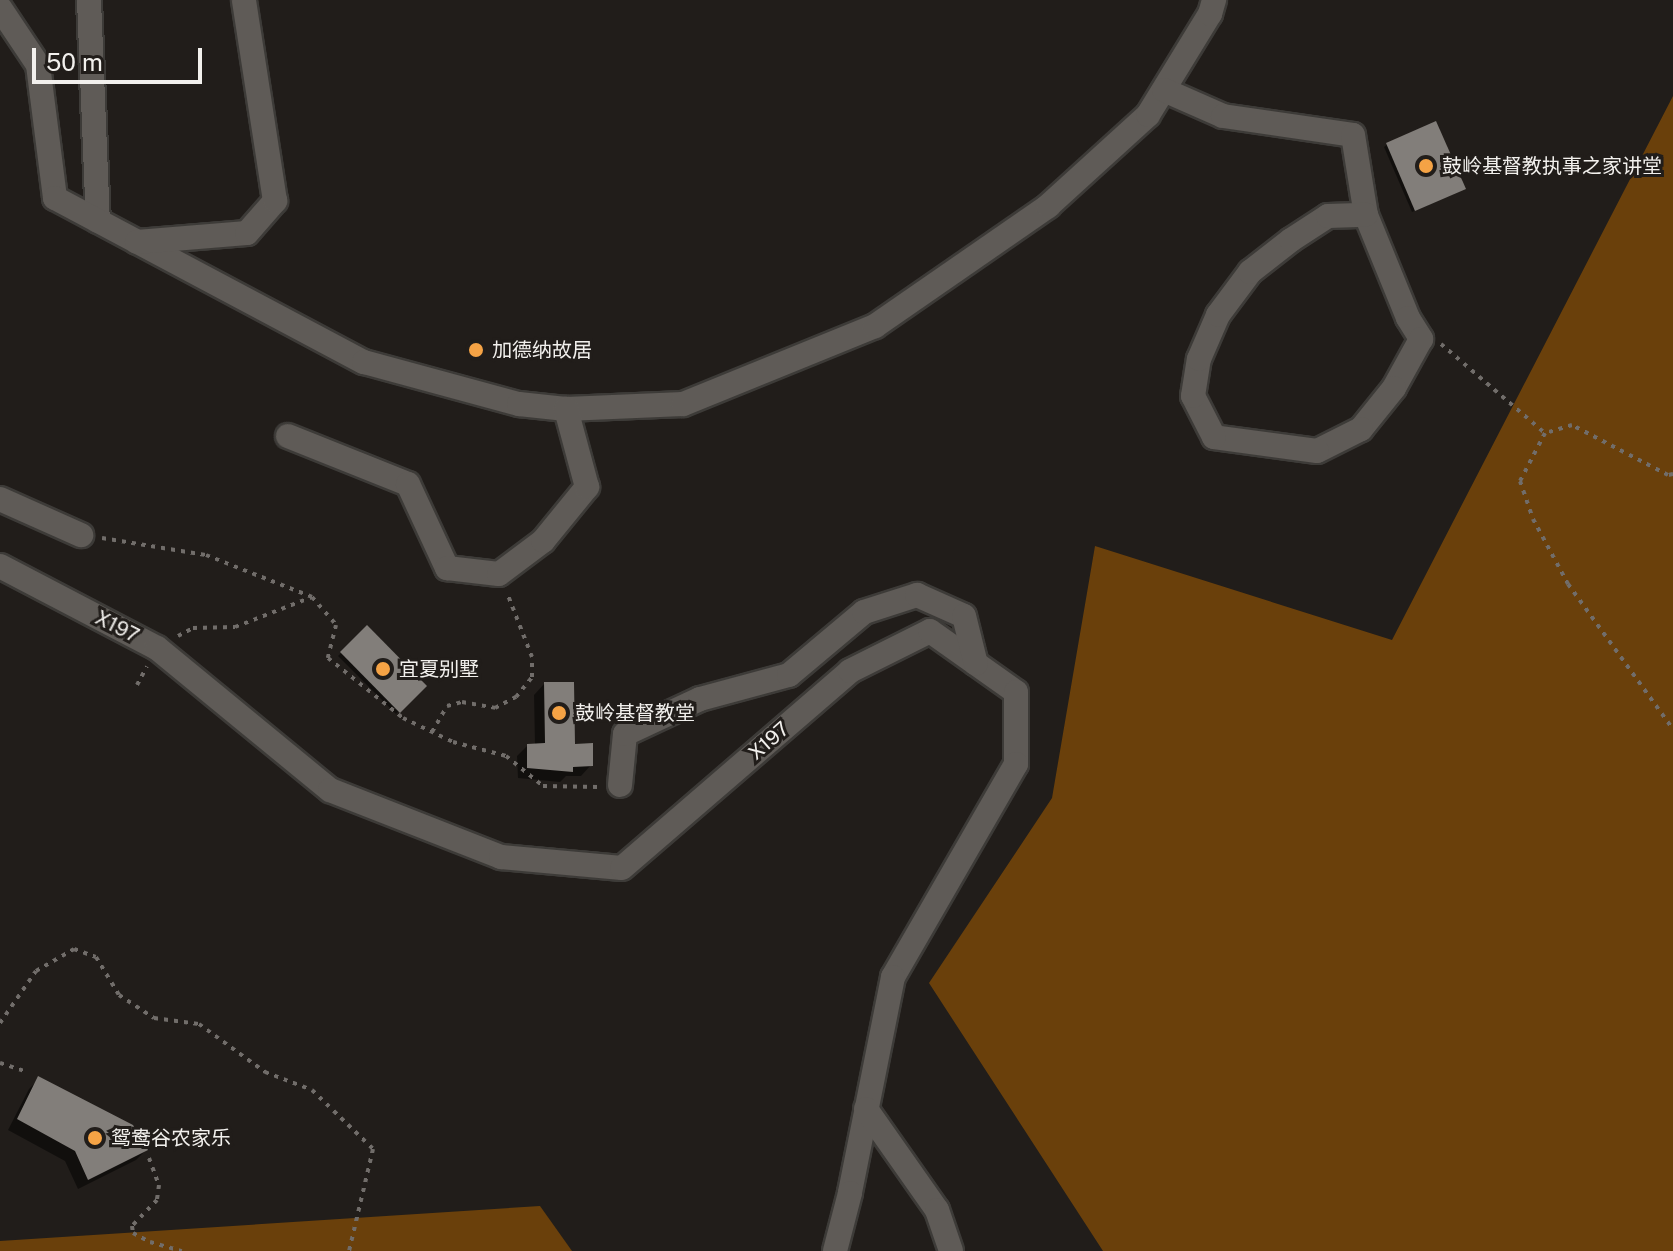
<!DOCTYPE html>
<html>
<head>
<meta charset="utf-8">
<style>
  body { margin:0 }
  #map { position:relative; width:1673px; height:1251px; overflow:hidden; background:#211d1a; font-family:"Public Sans","Noto Sans SC",sans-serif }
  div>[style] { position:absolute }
  .forest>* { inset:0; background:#6a400b }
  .shadow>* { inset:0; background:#0007 }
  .building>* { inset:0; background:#827e7a }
  .path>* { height:4px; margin-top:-2px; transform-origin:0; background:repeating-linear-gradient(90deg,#716d6a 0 4px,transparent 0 10px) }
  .roads { filter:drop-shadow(2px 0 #3d3b38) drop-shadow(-2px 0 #3d3b38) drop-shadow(0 2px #3d3b38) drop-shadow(0 -2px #3d3b38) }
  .minor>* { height:24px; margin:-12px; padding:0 12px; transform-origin:12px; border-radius:12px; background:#5f5b57 }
  .dots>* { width:22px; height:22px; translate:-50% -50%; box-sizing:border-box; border:4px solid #211d1a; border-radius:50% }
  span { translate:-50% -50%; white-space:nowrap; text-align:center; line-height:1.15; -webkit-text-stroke:6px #211d1a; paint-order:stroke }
  .poi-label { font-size:20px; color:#f2f0ed }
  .left { translate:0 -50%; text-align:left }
  .street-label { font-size:20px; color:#f2f0ed }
  .scale { position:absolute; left:32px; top:48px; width:170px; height:36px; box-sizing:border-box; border:4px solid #f2f0ed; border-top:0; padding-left:10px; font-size:24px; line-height:28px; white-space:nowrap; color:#f2f0ed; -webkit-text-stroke:6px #211d1a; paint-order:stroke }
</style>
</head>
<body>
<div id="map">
  <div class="forest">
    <i style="clip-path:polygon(1673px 96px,1673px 1251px,1103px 1251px,929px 983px,1052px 798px,1095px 546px,1392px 640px)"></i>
    <i style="clip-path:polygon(540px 1206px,572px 1251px,0 1251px,0 1241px)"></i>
  </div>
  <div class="shadow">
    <i style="clip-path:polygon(1387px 145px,1461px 191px,1412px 212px,1384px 147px)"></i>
    <i style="clip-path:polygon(367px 628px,424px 686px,396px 714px,338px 656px)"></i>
    <i style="clip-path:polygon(544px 684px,573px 746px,591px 765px,581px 776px,566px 776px,560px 782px,518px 778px,517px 756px,527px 746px,535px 745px,534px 695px)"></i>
    <i style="clip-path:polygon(39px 1079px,146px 1150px,136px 1160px,78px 1189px,65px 1161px,8px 1130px,29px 1089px)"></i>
  </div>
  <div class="building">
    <i style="clip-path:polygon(1436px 121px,1466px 189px,1415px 211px,1386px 143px)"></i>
    <i style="clip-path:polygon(367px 625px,427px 686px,400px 713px,340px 652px)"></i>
    <i style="clip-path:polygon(544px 682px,574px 682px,575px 744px,593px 743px,593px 766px,573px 767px,573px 772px,527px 768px,527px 744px,545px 743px)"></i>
    <i style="clip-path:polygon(38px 1076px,133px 1125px,148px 1150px,88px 1180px,75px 1151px,17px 1119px)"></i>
  </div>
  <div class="path">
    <i style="left:1441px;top:344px;width:137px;rotate:40.6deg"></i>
    <i style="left:1673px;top:474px;width:5px;rotate:169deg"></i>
    <i style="left:1668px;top:475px;width:108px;rotate:-152.5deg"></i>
    <i style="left:1572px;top:425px;width:28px;rotate:163deg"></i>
    <i style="left:1545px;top:433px;width:54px;rotate:117.5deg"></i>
    <i style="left:1520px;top:481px;width:40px;rotate:71.1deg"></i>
    <i style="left:1533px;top:519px;width:74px;rotate:61.7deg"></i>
    <i style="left:1568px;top:584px;width:179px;rotate:54.1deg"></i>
    <i style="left:102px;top:538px;width:105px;rotate:9.3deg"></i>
    <i style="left:206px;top:555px;width:114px;rotate:21.6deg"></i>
    <i style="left:312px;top:597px;width:37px;rotate:49deg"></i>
    <i style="left:336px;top:625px;width:34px;rotate:104deg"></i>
    <i style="left:328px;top:658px;width:96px;rotate:38.7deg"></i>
    <i style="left:403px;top:718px;width:55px;rotate:25.6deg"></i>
    <i style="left:453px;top:742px;width:55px;rotate:14.8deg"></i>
    <i style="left:506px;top:756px;width:48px;rotate:39deg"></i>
    <i style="left:543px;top:786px;width:55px;rotate:1deg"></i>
    <i style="left:178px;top:636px;width:17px;rotate:-28deg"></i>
    <i style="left:193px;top:628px;width:42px;rotate:-1.4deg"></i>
    <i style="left:235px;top:627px;width:83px;rotate:-21.3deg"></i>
    <i style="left:137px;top:685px;width:21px;rotate:-62deg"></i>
    <i style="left:432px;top:732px;width:30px;rotate:-60deg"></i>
    <i style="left:447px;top:706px;width:16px;rotate:-15deg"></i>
    <i style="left:462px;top:702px;width:34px;rotate:10deg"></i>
    <i style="left:495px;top:708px;width:24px;rotate:-28deg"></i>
    <i style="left:516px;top:697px;width:26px;rotate:-51deg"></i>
    <i style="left:532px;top:677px;width:20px;rotate:-90deg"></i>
    <i style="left:532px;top:657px;width:69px;rotate:-111.3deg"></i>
    <i style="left:0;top:1023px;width:63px;rotate:-55.3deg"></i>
    <i style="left:36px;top:971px;width:44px;rotate:-30.1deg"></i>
    <i style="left:74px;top:949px;width:23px;rotate:20deg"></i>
    <i style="left:96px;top:957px;width:44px;rotate:58.8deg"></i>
    <i style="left:119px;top:995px;width:42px;rotate:33.3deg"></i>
    <i style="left:154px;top:1018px;width:45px;rotate:7.6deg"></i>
    <i style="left:199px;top:1024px;width:82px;rotate:36deg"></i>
    <i style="left:265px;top:1072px;width:50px;rotate:21deg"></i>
    <i style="left:312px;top:1090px;width:85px;rotate:44deg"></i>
    <i style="left:373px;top:1149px;width:105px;rotate:103.2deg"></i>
    <i style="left:0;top:1063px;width:26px;rotate:18deg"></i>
    <i style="left:149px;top:1158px;width:29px;rotate:70deg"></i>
    <i style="left:159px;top:1185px;width:15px;rotate:98deg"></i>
    <i style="left:157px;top:1200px;width:36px;rotate:134deg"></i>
    <i style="left:132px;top:1226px;width:7px;rotate:82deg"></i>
    <i style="left:133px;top:1233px;width:19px;rotate:28deg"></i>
    <i style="left:150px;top:1242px;width:33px;rotate:16deg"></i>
  </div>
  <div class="roads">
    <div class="minor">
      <i style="left:89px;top:0;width:221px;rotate:87.7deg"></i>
      <i style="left:0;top:8px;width:69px;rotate:56.3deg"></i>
      <i style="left:38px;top:65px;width:134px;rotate:82.7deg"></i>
      <i style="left:55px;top:198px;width:350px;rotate:28deg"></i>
      <i style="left:364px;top:362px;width:161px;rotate:15.2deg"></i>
      <i style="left:519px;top:404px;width:47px;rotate:6.1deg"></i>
      <i style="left:566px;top:409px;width:117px;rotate:-2.4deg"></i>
      <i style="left:683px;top:404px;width:207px;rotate:-22.1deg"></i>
      <i style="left:875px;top:326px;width:211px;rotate:-34.7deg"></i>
      <i style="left:1048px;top:206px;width:135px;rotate:-42.3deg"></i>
      <i style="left:1148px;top:115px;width:119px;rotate:-58.5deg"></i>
      <i style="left:1210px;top:14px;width:15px;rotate:-74deg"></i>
      <i style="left:1164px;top:90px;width:64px;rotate:23.8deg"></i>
      <i style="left:1223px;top:116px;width:131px;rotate:8.3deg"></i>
      <i style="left:1353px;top:135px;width:81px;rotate:80.8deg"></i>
      <i style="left:1366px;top:215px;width:111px;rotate:67.8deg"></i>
      <i style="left:1408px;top:318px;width:25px;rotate:58deg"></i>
      <i style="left:1421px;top:339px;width:56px;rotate:118.9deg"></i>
      <i style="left:1394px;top:388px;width:53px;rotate:128.8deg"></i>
      <i style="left:1361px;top:429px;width:49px;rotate:153.4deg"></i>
      <i style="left:1317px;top:451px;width:104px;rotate:-172.3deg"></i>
      <i style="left:1214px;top:437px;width:46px;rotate:-117.1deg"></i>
      <i style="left:1193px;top:396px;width:37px;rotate:-81deg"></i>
      <i style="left:1199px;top:359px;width:48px;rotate:-66.6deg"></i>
      <i style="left:1218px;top:315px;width:54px;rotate:-53.3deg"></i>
      <i style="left:1250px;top:272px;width:52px;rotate:-38deg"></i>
      <i style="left:1291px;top:240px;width:44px;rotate:-33deg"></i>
      <i style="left:1328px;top:216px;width:38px;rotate:-2deg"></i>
      <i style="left:137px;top:242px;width:110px;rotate:-4.7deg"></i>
      <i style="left:247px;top:233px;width:43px;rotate:-48.8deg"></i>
      <i style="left:275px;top:201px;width:203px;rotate:-98.8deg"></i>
      <i style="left:288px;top:436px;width:129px;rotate:21.8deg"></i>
      <i style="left:408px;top:484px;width:93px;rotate:65.1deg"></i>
      <i style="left:447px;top:568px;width:52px;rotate:6.6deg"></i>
      <i style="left:499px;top:574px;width:55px;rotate:-36.9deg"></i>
      <i style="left:543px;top:541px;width:70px;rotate:-50.8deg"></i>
      <i style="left:587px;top:487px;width:81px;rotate:-105.1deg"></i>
      <i style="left:0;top:499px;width:89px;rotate:24deg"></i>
      <i style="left:0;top:566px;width:177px;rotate:27.6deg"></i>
      <i style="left:157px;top:648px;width:224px;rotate:39.4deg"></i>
      <i style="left:330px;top:790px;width:184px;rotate:21.4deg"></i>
      <i style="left:501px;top:857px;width:121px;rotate:5.2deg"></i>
      <i style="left:622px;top:868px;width:301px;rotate:-40.8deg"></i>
      <i style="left:850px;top:671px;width:89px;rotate:-26.6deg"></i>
      <i style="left:930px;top:631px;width:105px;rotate:35.3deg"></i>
      <i style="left:1016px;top:692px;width:72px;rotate:90deg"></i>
      <i style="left:1016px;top:764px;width:246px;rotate:120deg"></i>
      <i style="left:893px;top:977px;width:220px;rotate:101.3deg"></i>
      <i style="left:850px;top:1193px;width:60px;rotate:104.5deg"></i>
      <i style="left:620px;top:785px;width:51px;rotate:-84.4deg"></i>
      <i style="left:625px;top:734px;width:83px;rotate:-25deg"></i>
      <i style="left:700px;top:699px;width:92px;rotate:-15.1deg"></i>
      <i style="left:789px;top:675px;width:98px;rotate:-40deg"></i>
      <i style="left:864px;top:612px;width:56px;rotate:-17.8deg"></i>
      <i style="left:917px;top:595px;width:51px;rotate:24.1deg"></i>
      <i style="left:964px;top:616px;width:49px;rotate:76deg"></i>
      <i style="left:866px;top:1109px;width:123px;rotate:54.9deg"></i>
      <i style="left:937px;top:1210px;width:43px;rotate:71.1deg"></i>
    </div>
  </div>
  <div class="dots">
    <i style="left:1426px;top:166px;background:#f5a345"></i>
    <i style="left:476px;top:350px;background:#f5a345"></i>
    <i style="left:383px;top:669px;background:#f5a345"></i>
    <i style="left:559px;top:713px;background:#f5a345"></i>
    <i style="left:95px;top:1138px;background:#f5a345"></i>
  </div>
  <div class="poi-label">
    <span class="left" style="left:1442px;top:166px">鼓岭基督教执事之家讲堂</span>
    <span class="left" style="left:492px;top:350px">加德纳故居</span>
    <span class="left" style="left:399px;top:669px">宜夏别墅</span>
    <span class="left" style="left:575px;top:713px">鼓岭基督教堂</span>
    <span class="left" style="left:111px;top:1138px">鸳鸯谷农家乐</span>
  </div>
  <div class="street-label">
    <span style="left:117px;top:627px;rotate:27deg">X197</span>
    <span style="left:769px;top:741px;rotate:-41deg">X197</span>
  </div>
  <div class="scale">50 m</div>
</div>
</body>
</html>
